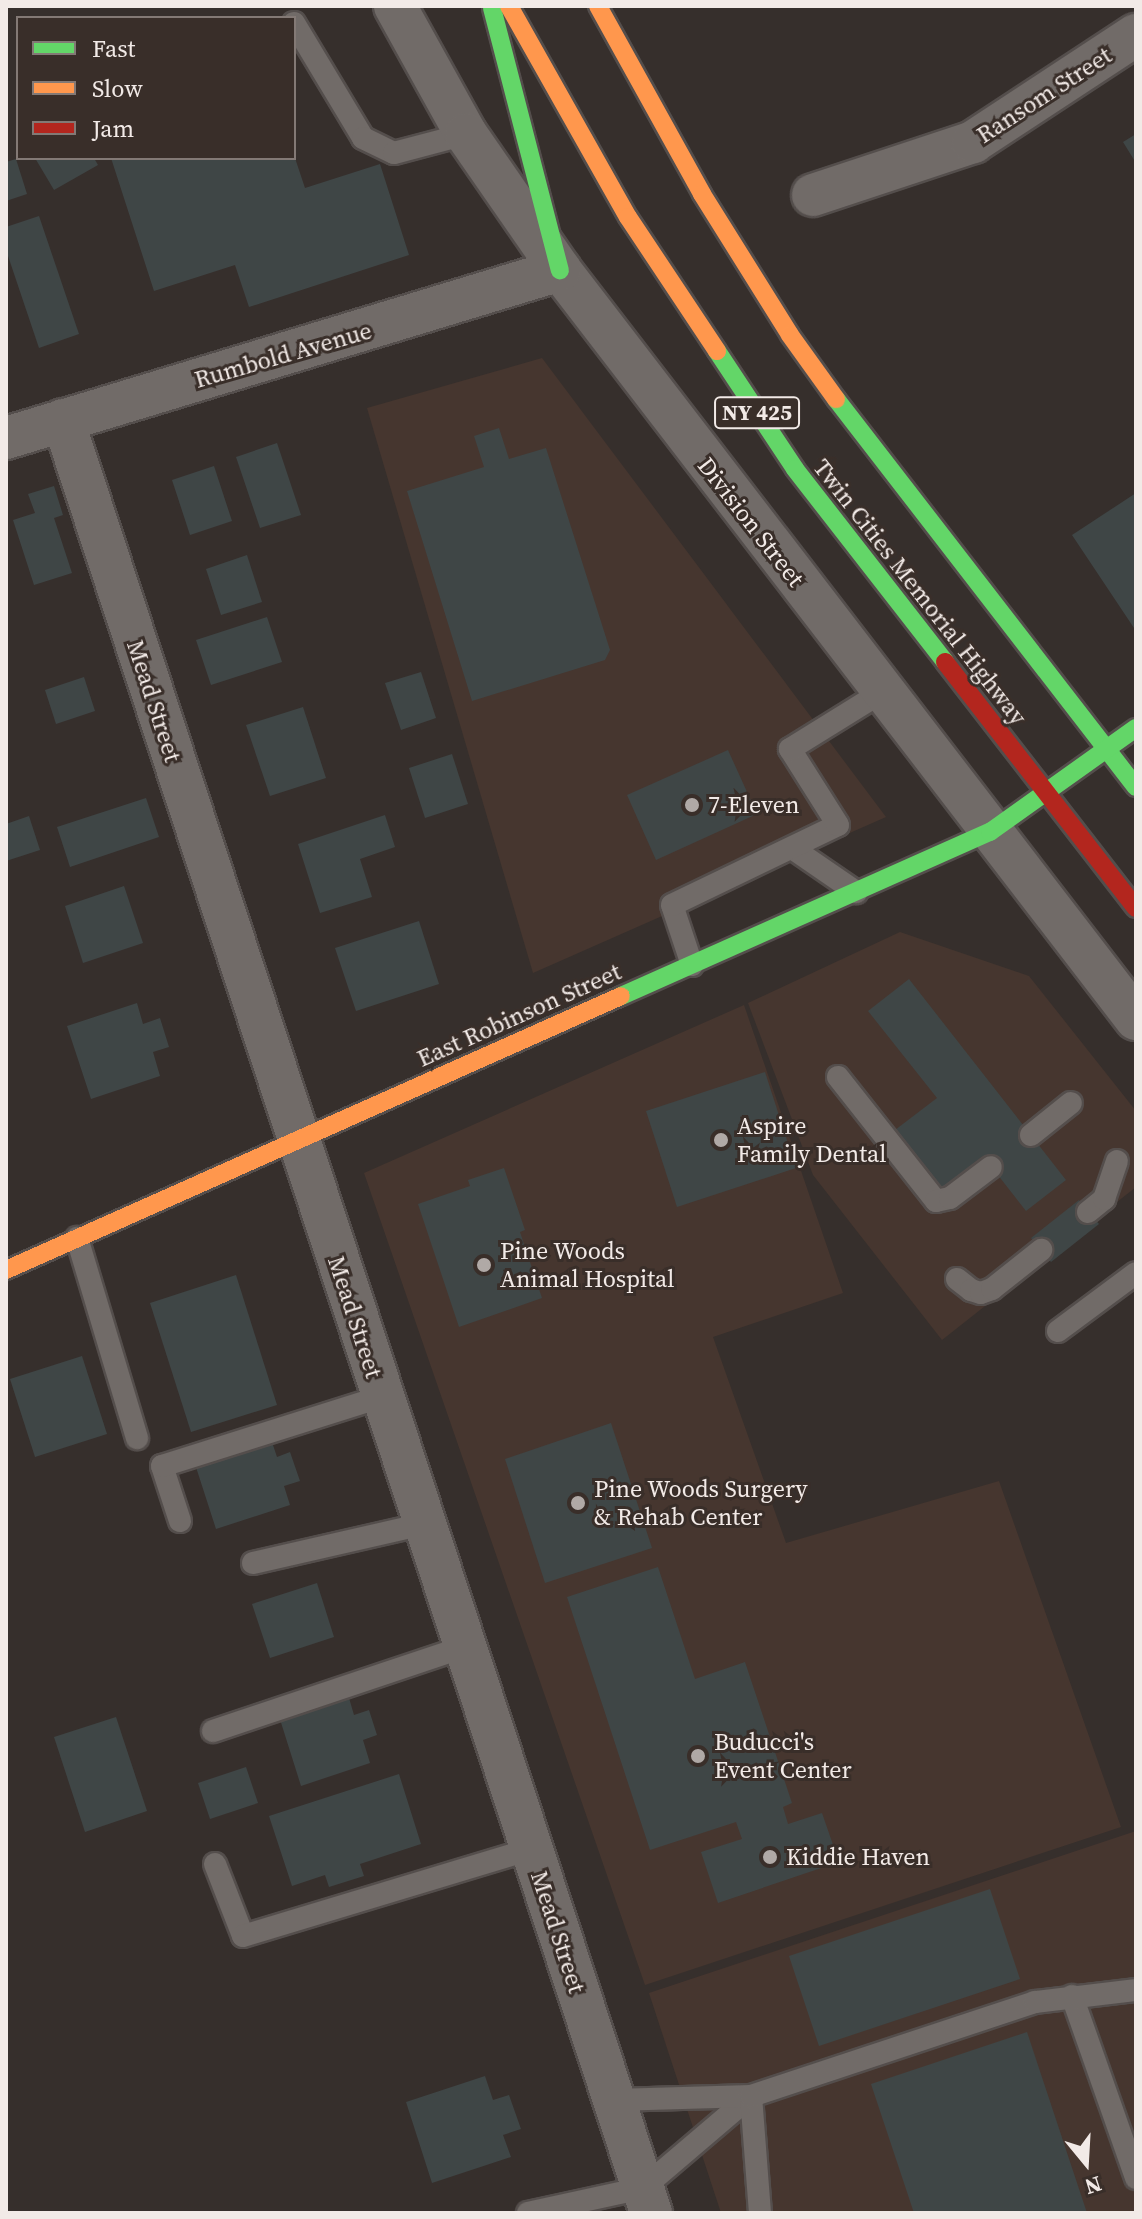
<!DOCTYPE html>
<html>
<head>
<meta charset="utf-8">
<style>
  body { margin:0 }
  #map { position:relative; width:1142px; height:2219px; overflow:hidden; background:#362f2c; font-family:"Source Serif 4",serif }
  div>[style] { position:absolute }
  .built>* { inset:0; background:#46362f }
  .building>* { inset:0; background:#3f4646 }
  .roads { filter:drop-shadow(2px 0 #544e4c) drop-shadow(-2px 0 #544e4c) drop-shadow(0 2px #544e4c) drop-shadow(0 -2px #544e4c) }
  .lane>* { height:22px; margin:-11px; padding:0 11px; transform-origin:11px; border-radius:11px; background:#716b68 }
  .street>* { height:42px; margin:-21px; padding:0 21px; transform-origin:21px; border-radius:21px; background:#716b68 }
  .fast>* { height:18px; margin:-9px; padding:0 9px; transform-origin:9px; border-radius:9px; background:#63d668 }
  .slow>* { height:18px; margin:-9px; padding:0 9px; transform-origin:9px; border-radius:9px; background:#ff974d }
  .jam>* { height:18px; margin:-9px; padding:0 9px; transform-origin:9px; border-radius:9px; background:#b3261e }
  .dots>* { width:22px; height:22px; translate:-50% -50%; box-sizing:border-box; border:4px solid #392e29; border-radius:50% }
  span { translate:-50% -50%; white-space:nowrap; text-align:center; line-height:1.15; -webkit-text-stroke:6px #392e29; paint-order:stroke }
  .shield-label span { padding:2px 6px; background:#392e29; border:2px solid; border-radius:6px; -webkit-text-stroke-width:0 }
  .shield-label { font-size:22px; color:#f2eae7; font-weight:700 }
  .street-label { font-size:24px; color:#f2eae7 }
  .poi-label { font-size:24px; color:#f2eae7 }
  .left { translate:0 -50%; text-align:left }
  .frame { position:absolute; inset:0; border:8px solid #f2eae7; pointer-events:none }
  .legend { position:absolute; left:16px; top:16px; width:280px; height:144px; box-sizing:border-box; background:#392e29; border:2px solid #837975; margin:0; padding:10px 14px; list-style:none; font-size:24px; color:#f2eae7 }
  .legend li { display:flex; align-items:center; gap:16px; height:40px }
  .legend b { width:40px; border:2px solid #837975 }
  .north { position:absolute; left:1046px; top:2123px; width:80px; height:80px; -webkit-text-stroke:6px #392e29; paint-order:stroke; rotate:162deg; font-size:22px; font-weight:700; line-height:32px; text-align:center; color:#f2eae7 }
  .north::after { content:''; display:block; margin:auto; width:28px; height:36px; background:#f2eae7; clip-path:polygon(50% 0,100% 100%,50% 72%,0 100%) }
</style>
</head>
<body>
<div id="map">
  <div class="built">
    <i style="clip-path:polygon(542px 358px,886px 817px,533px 973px,367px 408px)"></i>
    <i style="clip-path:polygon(900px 932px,1029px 976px,1136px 1111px,1136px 1187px,942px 1340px,813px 1175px,748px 1003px)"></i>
    <i style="clip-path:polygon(744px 1005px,843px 1293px,713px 1337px,786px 1543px,999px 1481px,1121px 1827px,645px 1985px,364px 1173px)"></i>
    <i style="clip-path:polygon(1136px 1831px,1136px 2213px,721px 2213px,649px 1993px)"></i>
  </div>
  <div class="building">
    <i style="clip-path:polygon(1136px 134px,1136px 163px,1123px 142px)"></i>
    <i style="clip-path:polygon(35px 158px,94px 158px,98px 165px,54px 190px)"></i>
    <i style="clip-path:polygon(111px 158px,295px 158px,305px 188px,380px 164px,409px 255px,249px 307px,235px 265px,154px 291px)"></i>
    <i style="clip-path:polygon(16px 159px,27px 194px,6px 201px,6px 162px)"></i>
    <i style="clip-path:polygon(39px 216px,79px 334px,39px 348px,6px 250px,6px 227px)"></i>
    <i style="clip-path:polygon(499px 428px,509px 459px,546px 448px,610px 650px,605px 660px,472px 701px,407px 491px,484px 467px,474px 436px)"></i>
    <i style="clip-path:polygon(277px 443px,301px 515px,260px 528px,236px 457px)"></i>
    <i style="clip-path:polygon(214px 466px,232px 521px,190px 535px,172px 480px)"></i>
    <i style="clip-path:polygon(54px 486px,63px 515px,54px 518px,72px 573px,34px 585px,13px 520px,35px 513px,28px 494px)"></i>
    <i style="clip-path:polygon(1136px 493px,1136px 631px,1072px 535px)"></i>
    <i style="clip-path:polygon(247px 555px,262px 602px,221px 615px,206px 569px)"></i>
    <i style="clip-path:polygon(267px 617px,282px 662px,211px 685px,196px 640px)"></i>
    <i style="clip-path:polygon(421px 672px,436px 718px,401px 730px,385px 683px)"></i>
    <i style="clip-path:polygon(84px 677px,95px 711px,56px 724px,45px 690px)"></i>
    <i style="clip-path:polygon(303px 707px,326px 778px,270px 796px,246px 725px)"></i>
    <i style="clip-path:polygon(728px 750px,757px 814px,656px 860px,627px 795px)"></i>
    <i style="clip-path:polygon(452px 754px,468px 804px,425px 818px,409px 768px)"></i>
    <i style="clip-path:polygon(146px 798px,159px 837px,70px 867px,57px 827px)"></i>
    <i style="clip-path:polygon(385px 815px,395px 847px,360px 859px,372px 897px,320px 913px,298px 844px)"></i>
    <i style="clip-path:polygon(29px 816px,40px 850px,6px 861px,6px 824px)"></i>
    <i style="clip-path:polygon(124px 886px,143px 943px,83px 963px,65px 906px)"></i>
    <i style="clip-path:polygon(419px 921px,439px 984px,356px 1011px,335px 948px)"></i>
    <i style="clip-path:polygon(909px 979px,1066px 1180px,1026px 1211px,983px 1156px,941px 1189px,895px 1130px,937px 1098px,868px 1011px)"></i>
    <i style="clip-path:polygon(137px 1003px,143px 1024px,160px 1018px,169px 1047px,153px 1052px,160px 1076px,91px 1099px,67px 1026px)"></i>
    <i style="clip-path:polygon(765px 1072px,796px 1168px,677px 1207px,646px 1111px)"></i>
    <i style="clip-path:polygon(504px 1168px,525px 1230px,520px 1232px,542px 1298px,459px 1327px,418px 1204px,470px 1186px,468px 1180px)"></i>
    <i style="clip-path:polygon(1079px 1200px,1099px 1224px,1051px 1262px,1031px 1238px)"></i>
    <i style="clip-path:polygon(236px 1275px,277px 1405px,191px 1432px,150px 1303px)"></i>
    <i style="clip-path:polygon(82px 1356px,107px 1434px,35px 1457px,10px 1379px)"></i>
    <i style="clip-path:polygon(611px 1423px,652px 1548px,545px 1583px,505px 1459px)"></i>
    <i style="clip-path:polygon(270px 1436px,277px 1457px,290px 1452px,300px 1481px,284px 1486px,290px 1505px,216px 1529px,194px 1461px)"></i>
    <i style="clip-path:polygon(658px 1567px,695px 1679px,745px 1662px,792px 1803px,783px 1807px,788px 1824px,822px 1813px,839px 1862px,718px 1903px,701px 1852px,742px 1839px,736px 1822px,650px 1850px,567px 1597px)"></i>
    <i style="clip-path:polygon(317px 1583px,334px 1637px,270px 1658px,252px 1604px)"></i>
    <i style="clip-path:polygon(347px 1691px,354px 1715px,369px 1710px,377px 1735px,363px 1740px,370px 1763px,301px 1786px,278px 1713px)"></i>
    <i style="clip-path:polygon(116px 1717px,147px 1811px,85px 1832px,54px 1737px)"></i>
    <i style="clip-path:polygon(246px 1767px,258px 1803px,210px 1819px,198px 1783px)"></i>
    <i style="clip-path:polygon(399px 1774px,421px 1844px,360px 1864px,364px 1876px,329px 1887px,325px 1875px,292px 1886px,269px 1816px)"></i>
    <i style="clip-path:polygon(990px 1889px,1020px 1979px,819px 2046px,789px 1956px)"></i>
    <i style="clip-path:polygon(1027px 2032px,1087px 2213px,914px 2213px,871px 2084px)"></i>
    <i style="clip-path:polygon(485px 2076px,493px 2100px,509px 2095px,521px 2129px,503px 2135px,511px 2157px,432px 2183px,406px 2102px)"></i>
  </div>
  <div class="roads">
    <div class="lane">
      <i style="left:294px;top:23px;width:134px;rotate:59deg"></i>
      <i style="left:363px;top:138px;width:34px;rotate:26deg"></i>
      <i style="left:394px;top:153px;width:74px;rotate:-14.8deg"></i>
      <i style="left:792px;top:848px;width:78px;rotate:34.5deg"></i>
      <i style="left:692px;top:965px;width:63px;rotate:-108.4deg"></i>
      <i style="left:672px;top:905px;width:184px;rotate:-25.7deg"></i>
      <i style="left:838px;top:825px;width:90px;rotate:-122.3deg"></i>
      <i style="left:790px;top:749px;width:108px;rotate:-31.8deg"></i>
      <i style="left:838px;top:1077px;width:158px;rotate:51.7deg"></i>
      <i style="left:936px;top:1201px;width:14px;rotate:-12deg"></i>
      <i style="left:950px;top:1198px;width:51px;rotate:-37.1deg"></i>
      <i style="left:1031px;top:1135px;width:51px;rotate:-38.7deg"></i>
      <i style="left:1088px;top:1212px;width:21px;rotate:-39deg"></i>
      <i style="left:1104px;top:1199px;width:40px;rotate:-71.1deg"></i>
      <i style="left:77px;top:1238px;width:209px;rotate:73.3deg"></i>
      <i style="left:957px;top:1279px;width:18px;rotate:38deg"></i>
      <i style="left:971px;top:1290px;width:10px;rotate:17deg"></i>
      <i style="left:981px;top:1293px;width:12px;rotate:-20deg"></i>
      <i style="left:992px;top:1289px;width:63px;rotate:-38.5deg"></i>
      <i style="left:1058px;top:1331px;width:97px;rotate:-36.6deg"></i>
      <i style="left:180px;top:1521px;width:58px;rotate:-108.1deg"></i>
      <i style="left:162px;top:1466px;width:230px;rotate:-17.5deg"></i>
      <i style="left:253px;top:1563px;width:174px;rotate:-12.9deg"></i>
      <i style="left:213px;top:1731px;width:265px;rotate:-18.5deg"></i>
      <i style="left:215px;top:1864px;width:77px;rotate:68.7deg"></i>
      <i style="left:243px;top:1936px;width:301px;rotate:-16.8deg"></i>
      <i style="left:1072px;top:1996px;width:193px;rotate:70.6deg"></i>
      <i style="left:528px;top:2213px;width:118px;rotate:-12.3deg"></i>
      <i style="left:643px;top:2188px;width:142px;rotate:-40.4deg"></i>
      <i style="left:751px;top:2096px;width:137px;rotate:178.3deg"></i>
      <i style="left:760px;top:2213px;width:117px;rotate:-94.4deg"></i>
      <i style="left:751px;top:2096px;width:299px;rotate:-18.3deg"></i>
      <i style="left:1035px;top:2002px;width:102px;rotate:-6.8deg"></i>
    </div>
    <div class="street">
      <i style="left:395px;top:6px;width:146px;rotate:61deg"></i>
      <i style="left:466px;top:134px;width:165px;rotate:55.3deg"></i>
      <i style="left:560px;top:270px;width:945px;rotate:52.44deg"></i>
      <i style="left:813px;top:195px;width:169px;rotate:-18.3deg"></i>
      <i style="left:973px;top:142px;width:195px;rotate:-33.3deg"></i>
      <i style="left:63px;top:420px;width:1887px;rotate:71.84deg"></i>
      <i style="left:6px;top:438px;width:579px;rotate:-16.87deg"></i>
    </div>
    <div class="fast">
      <i style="left:492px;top:8px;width:271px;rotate:75.5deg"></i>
      <i style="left:717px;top:351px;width:141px;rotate:56.5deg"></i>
      <i style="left:795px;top:469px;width:244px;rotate:52.1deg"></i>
      <i style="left:836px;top:399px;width:490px;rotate:52.3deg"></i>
      <i style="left:621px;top:996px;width:404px;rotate:-24deg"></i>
      <i style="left:990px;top:832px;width:179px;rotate:-35.5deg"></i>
    </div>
    <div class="slow">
      <i style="left:509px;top:6px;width:242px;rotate:60.6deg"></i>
      <i style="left:628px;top:217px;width:161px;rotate:56.4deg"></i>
      <i style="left:598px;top:6px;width:215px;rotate:61deg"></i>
      <i style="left:702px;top:194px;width:166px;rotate:58deg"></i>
      <i style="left:790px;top:335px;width:79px;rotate:54.3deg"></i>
      <i style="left:6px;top:1270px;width:673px;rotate:-24.01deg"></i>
    </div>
    <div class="jam">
      <i style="left:945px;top:662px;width:311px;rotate:52.2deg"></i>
    </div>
  </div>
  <div class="dots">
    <i style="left:692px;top:805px;background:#b0a9a6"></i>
    <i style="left:721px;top:1140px;background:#b0a9a6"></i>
    <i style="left:484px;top:1265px;background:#b0a9a6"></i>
    <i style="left:578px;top:1503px;background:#b0a9a6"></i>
    <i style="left:698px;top:1756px;background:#b0a9a6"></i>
    <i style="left:770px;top:1857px;background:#b0a9a6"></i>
  </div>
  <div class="shield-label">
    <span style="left:757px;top:413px">NY 425</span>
  </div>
  <div class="street-label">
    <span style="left:1044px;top:95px;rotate:-33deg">Ransom Street</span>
    <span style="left:283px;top:355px;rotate:-16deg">Rumbold Avenue</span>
    <span style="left:751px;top:522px;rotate:52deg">Division Street</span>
    <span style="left:920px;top:592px;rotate:52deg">Twin Cities Memorial Highway</span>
    <span style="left:154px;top:701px;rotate:72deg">Mead Street</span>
    <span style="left:519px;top:1015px;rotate:-24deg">East Robinson Street</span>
    <span style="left:355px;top:1317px;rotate:72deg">Mead Street</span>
    <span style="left:558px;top:1932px;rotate:72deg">Mead Street</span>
  </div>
  <div class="poi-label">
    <span class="left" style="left:708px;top:805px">7-Eleven</span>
    <span class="left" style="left:737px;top:1140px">Aspire<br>Family Dental</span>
    <span class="left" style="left:500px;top:1265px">Pine Woods<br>Animal Hospital</span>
    <span class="left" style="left:594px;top:1503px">Pine Woods Surgery<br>&amp; Rehab Center</span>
    <span class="left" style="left:714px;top:1756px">Buducci's<br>Event Center</span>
    <span class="left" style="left:786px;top:1857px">Kiddie Haven</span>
  </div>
  <div class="frame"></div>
  <ul class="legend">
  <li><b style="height:10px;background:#63d668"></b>Fast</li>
  <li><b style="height:10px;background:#ff974d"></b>Slow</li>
  <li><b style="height:10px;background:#b3261e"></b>Jam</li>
  </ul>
  <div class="north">N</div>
</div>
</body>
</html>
